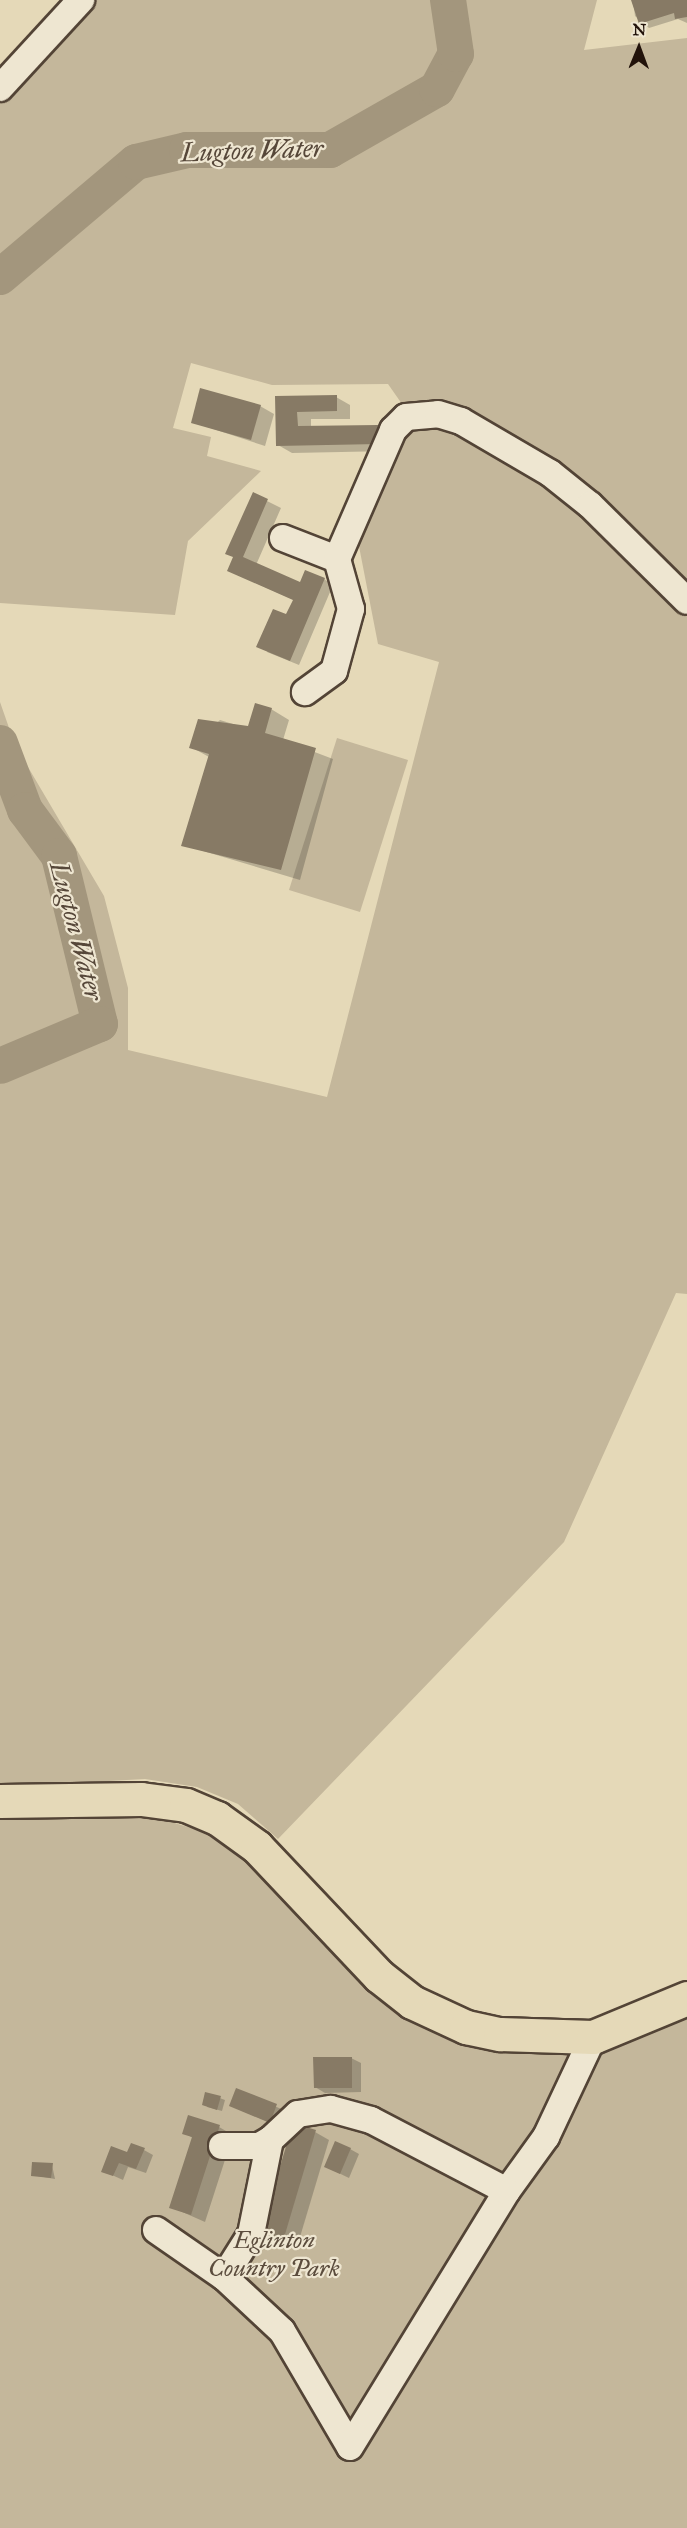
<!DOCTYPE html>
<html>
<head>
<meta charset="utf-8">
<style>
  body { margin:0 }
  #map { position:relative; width:687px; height:2528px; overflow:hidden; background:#e5d9b8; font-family:"IM FELL Great Primer",serif }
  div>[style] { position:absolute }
  .green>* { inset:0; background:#c4b79b }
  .shadow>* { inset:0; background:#0003 }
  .river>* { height:36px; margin:-18px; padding:0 18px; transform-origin:18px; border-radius:18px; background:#a3967d }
  .building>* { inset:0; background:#877a65 }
  .roads { filter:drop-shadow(2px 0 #534436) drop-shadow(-2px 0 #534436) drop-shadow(0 2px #534436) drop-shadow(0 -2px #534436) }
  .minor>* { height:26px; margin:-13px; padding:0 13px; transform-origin:13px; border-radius:13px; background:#eee6d1 }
  .major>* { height:33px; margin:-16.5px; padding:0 16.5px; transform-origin:16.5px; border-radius:16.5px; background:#e5d9b8 }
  span { translate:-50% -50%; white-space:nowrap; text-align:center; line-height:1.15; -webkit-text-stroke:4.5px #eee6d1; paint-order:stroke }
  .park-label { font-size:24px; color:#5b4c3d; font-style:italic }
  .water-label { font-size:26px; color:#564739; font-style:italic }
  .north { position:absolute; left:609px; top:18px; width:60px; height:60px; -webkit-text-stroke:4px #eee6d1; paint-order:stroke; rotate:1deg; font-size:16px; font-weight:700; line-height:24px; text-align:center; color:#22130b }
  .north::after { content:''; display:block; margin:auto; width:21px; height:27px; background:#22130b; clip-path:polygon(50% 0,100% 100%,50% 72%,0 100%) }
</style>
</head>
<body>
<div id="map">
  <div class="green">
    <i style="clip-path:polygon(96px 0,597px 0,584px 50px,687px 38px,687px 588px,451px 405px,402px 404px,388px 384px,272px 385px,191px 363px,173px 428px,211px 437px,207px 456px,261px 471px,188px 541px,175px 615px,0 603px,0 99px,56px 47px)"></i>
    <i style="clip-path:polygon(417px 424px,456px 429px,546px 482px,687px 617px,687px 1294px,676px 1293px,564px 1542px,278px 1839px,238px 1804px,197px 1787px,145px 1779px,0 1787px,0 702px,15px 745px,104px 896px,128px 988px,128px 1050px,327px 1097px,439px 662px,378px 644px,357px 536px,400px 439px)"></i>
    <i style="clip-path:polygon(337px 738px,408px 760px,360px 912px,289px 890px)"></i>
    <i style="clip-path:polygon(0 1812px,155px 1817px,214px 1835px,245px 1853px,358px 1976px,460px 2038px,687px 2014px,687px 2528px,0 2528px)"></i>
  </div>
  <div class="shadow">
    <i style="clip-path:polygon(687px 0,687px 23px,678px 19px,649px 28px,635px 16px,633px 1px)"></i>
    <i style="clip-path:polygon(336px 397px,350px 405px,350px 419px,311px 419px,311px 427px,377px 427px,391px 435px,391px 451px,292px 453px,278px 445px,277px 398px)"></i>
    <i style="clip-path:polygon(260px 406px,274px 414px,265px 446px,192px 422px)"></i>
    <i style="clip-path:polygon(253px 494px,281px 508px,256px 565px,301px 584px,324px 579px,333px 585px,299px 665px,267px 652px,294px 600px,229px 571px)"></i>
    <i style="clip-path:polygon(271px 709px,289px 720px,283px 740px,333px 759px,300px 880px,183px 845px,209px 757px,191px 747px,220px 720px,249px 729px)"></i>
    <i style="clip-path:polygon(351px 2058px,361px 2063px,361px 2092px,325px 2093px,315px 2087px)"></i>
    <i style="clip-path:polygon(237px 2090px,286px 2111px,280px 2127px,231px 2106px)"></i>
    <i style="clip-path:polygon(206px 2093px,225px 2100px,222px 2111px,207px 2107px)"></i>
    <i style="clip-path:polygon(219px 2127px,233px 2135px,205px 2222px,171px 2207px,193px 2138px,184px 2133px)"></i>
    <i style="clip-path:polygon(315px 2132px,329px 2140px,297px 2247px,261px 2233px)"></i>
    <i style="clip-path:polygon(350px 2149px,359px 2154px,349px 2178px,326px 2167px)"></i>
    <i style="clip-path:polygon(144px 2150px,153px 2155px,146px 2173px,128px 2167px,123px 2180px,103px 2171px)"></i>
    <i style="clip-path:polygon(52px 2165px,55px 2179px,32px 2175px)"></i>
  </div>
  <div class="river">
    <i style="left:0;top:277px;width:178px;rotate:-40.2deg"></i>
    <i style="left:136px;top:162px;width:52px;rotate:-13.2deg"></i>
    <i style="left:187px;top:150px;width:143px"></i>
    <i style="left:330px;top:150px;width:123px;rotate:-29.7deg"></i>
    <i style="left:437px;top:89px;width:40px;rotate:-62deg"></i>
    <i style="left:456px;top:54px;width:55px;rotate:-98.4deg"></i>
    <i style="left:0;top:743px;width:72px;rotate:69.5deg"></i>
    <i style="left:25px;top:810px;width:57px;rotate:53.5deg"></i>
    <i style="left:59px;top:856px;width:173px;rotate:76.3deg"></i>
    <i style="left:100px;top:1024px;width:108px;rotate:157.2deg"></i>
  </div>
  <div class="building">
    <i style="clip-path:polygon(631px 0,687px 0,687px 17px,675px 19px,674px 13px,639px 24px)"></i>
    <i style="clip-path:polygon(200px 388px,261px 405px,251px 440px,191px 423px)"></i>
    <i style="clip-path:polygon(337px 395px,337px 411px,297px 412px,298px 426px,378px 425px,378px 444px,276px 446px,275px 396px)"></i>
    <i style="clip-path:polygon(253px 492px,268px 499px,243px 557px,300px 582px,305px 570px,325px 578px,290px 661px,256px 647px,273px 609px,286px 614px,293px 600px,227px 571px,233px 557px,225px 554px)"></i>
    <i style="clip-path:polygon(255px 703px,272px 708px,265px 733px,316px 748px,281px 870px,181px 846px,209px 754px,189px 748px,198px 719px,248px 726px)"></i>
    <i style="clip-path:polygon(313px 2057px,352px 2057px,352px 2088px,314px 2088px)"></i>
    <i style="clip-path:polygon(236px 2088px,277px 2104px,270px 2123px,229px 2106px)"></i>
    <i style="clip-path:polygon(205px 2092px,221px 2096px,217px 2110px,202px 2105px)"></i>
    <i style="clip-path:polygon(188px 2115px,220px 2125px,191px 2215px,169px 2208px,192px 2137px,182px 2134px)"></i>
    <i style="clip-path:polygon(293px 2123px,316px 2130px,283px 2241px,260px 2234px)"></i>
    <i style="clip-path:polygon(335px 2141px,351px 2148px,340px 2174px,324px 2167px)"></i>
    <i style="clip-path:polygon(131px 2143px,145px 2148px,136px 2169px,119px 2163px,113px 2176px,101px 2172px,111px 2146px,127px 2152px)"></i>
    <i style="clip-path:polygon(32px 2162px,53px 2163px,51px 2178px,31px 2176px)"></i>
  </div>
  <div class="roads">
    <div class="minor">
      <i style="left:0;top:88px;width:120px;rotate:-47.4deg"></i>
      <i style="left:283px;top:538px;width:58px;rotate:21.3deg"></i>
      <i style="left:337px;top:559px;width:52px;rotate:74.4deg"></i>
      <i style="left:351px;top:609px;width:64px;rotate:105.3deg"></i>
      <i style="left:334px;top:671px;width:36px;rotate:144deg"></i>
      <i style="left:337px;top:559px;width:141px;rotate:-66.5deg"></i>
      <i style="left:393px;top:430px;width:18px;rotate:-45deg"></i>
      <i style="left:406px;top:417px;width:32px;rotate:-5deg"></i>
      <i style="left:438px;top:414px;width:24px;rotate:17deg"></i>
      <i style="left:461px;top:421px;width:103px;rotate:30.3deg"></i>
      <i style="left:550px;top:473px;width:51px;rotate:38.7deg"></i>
      <i style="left:590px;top:505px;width:136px;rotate:44.7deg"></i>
      <i style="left:222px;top:2146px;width:37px"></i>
      <i style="left:259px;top:2146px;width:13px;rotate:-29deg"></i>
      <i style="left:156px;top:2230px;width:83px;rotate:34.7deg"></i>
      <i style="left:224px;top:2277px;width:79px;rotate:43deg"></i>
      <i style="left:282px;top:2331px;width:134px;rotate:59.6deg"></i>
      <i style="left:350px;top:2447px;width:300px;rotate:-58.5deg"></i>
      <i style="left:507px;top:2191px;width:67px;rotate:-54.2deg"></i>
      <i style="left:546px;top:2137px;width:110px;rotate:-64.8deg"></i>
      <i style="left:224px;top:2277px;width:51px;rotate:-57.9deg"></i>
      <i style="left:251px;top:2234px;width:96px;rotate:-78.6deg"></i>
      <i style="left:270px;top:2140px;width:38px;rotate:-43deg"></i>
      <i style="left:298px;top:2114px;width:33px;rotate:-9deg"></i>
      <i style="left:331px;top:2109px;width:41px;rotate:15.4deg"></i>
      <i style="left:371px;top:2120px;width:153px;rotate:27.6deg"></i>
    </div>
    <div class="major">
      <i style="left:0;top:1801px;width:141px;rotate:-0.8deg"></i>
      <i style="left:141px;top:1799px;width:45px;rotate:7.6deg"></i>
      <i style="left:186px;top:1805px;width:34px;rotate:23deg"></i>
      <i style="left:217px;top:1818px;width:49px;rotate:35.9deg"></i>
      <i style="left:257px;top:1847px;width:178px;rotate:46.6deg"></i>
      <i style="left:379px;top:1976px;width:42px;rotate:38.2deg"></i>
      <i style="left:412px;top:2002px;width:60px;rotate:24.8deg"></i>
      <i style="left:466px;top:2027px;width:35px;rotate:12deg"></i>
      <i style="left:500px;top:2034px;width:93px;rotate:1.8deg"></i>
      <i style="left:593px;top:2037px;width:102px;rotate:-22.5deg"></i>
    </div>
  </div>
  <div class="park-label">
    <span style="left:274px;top:2255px">Eglinton<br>Country Park</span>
  </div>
  <div class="water-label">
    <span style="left:252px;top:151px;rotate:-2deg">Lugton Water</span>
    <span style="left:76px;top:931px;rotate:75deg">Lugton Water</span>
  </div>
  <div class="north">N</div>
</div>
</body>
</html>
